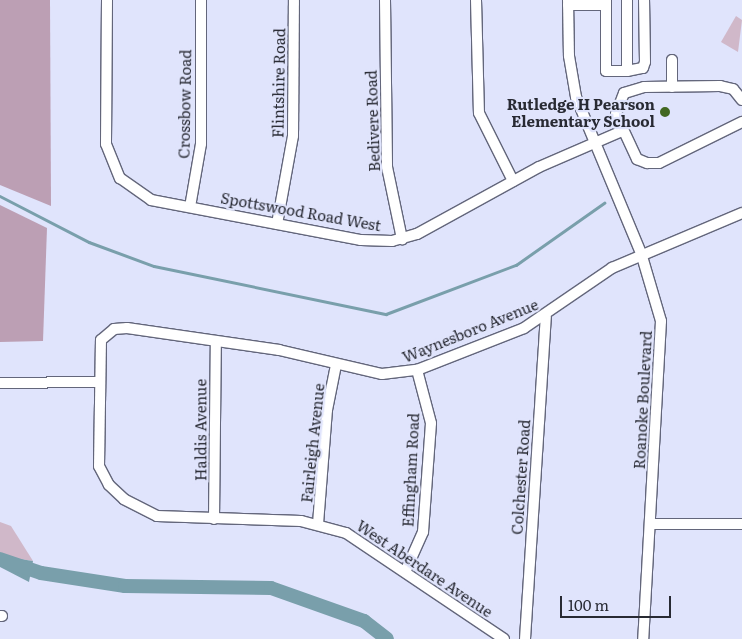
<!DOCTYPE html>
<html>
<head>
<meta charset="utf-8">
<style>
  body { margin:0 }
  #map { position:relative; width:742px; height:639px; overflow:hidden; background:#e0e4fc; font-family:Literata,serif }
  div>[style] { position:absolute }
  .green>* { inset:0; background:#d0b8c9 }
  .forest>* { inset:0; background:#bc9fb4 }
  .water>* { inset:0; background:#799fab }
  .stream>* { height:2.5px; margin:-1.25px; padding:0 1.25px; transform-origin:1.25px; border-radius:1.25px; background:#799fab }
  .river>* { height:14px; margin:-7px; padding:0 7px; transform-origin:7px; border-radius:7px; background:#799fab }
  .roads { filter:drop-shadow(1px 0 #63667b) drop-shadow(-1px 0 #63667b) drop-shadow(0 1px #63667b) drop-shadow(0 -1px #63667b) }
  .minor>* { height:10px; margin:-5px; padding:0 5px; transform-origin:5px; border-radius:5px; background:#fff }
  .dots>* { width:14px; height:14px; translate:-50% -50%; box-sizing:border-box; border:2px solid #e0e4fc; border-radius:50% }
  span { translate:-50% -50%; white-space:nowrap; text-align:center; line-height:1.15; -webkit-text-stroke:4.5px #e0e4fc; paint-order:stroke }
  .street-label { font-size:15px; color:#282a33 }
  .poi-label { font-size:15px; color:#282a33; font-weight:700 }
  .right { translate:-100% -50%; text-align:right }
  .scale { position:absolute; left:560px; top:596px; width:111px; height:22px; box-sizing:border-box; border:2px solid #282a33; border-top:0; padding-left:6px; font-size:15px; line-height:18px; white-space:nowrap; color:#282a33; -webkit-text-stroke:4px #e0e4fc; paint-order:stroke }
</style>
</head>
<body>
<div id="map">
  <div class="green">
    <i style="clip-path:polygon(736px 16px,742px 20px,738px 52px,721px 42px)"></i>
    <i style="clip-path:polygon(0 522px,11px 526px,33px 561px,0 556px)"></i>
  </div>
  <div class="forest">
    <i style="clip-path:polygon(0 0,50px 0,51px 206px,0 185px)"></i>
    <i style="clip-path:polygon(0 205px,47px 228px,43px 341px,0 342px)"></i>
  </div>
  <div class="water">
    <i style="clip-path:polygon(0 556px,33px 561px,29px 582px,0 567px)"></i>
  </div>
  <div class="stream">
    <i style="left:0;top:196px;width:100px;rotate:27.3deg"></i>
    <i style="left:89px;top:242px;width:69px;rotate:20.3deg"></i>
    <i style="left:154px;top:266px;width:237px;rotate:11.7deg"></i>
    <i style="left:386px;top:314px;width:139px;rotate:-20.7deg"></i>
    <i style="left:516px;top:265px;width:108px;rotate:-35.2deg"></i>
  </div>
  <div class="river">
    <i style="left:0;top:559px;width:43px;rotate:18.9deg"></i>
    <i style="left:41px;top:573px;width:85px;rotate:8.8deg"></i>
    <i style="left:125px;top:586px;width:146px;rotate:0.8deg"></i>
    <i style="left:271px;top:588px;width:99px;rotate:19.5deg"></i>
    <i style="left:364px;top:621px;width:29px;rotate:38deg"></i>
  </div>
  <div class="roads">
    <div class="minor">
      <i style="left:107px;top:0;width:144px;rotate:90.4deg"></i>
      <i style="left:106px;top:144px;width:37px;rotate:68deg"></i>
      <i style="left:120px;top:178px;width:38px;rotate:35deg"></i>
      <i style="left:151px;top:200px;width:214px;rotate:10.8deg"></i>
      <i style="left:361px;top:240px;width:31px;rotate:2deg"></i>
      <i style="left:392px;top:241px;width:26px;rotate:-16deg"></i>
      <i style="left:417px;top:234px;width:139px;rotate:-28.8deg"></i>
      <i style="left:539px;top:167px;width:90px;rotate:-23.4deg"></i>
      <i style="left:385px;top:0;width:167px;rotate:89.3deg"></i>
      <i style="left:387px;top:167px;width:74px;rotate:78.2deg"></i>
      <i style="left:476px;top:0;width:113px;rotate:88.5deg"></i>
      <i style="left:479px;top:113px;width:76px;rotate:63.4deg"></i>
      <i style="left:568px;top:0;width:56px;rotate:89deg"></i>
      <i style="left:569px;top:56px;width:42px;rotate:80.3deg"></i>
      <i style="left:576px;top:97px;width:169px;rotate:67.4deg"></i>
      <i style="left:641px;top:253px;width:71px;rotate:73.6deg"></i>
      <i style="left:661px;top:321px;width:319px;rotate:93.2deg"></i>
      <i style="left:606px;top:0;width:71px;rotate:90deg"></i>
      <i style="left:606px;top:71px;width:21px"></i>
      <i style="left:627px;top:71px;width:16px;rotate:-11deg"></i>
      <i style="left:643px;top:68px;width:6px;rotate:-72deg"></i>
      <i style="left:645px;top:62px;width:62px;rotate:-90.9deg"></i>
      <i style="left:568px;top:5px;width:38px"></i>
      <i style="left:627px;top:71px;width:71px;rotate:-90deg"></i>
      <i style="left:672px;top:87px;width:27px;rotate:-90deg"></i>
      <i style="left:742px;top:100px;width:14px;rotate:-129deg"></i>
      <i style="left:733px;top:89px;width:13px;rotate:-167deg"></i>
      <i style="left:720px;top:86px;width:76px;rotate:179.2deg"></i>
      <i style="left:644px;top:87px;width:21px;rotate:163deg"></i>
      <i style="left:624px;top:93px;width:22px;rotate:111deg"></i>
      <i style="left:616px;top:114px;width:50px;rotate:65deg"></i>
      <i style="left:637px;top:159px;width:11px;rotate:22deg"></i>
      <i style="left:647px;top:163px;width:12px"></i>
      <i style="left:659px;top:163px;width:93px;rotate:-26.3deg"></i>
      <i style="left:190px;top:207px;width:64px;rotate:-80.1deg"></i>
      <i style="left:201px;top:144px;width:144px;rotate:-90deg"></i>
      <i style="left:277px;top:224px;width:89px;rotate:-79.7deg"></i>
      <i style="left:293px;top:136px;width:136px;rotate:-89.6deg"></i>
      <i style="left:0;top:383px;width:97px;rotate:-0.6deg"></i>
      <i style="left:214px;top:519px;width:178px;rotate:-89.4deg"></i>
      <i style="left:318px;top:524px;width:114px;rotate:-85.5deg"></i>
      <i style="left:327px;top:410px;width:46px;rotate:-78.7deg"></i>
      <i style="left:651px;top:524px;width:91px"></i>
      <i style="left:406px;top:570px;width:42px;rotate:-65.9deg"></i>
      <i style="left:423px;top:532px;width:109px;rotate:-85.8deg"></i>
      <i style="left:431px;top:423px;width:55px;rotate:-104.8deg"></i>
      <i style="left:0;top:616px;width:2px"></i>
      <i style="left:504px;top:639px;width:190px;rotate:-146.1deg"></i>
      <i style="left:346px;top:533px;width:47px;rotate:-165.1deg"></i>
      <i style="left:301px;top:521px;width:144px;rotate:-178deg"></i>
      <i style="left:157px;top:516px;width:37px;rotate:-153deg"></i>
      <i style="left:124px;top:499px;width:21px;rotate:-137deg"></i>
      <i style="left:109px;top:485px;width:21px;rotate:-118deg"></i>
      <i style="left:99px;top:466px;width:126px;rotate:-89.1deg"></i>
      <i style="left:101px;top:340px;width:17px;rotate:-40deg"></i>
      <i style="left:114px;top:329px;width:13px;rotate:-4deg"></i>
      <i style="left:127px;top:328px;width:154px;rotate:8.2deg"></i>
      <i style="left:279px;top:350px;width:106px;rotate:13.1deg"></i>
      <i style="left:382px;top:374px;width:35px;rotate:-7deg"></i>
      <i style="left:417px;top:370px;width:115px;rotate:-21.4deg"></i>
      <i style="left:524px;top:328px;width:107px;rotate:-34.3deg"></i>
      <i style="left:612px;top:268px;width:141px;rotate:-22.9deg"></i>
      <i style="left:525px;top:639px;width:323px;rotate:-86.3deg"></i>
    </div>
  </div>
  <div class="dots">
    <i style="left:665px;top:112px;background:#426721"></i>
  </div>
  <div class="street-label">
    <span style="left:278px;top:83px;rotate:-89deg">Flintshire Road</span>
    <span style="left:184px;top:104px;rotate:-89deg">Crossbow Road</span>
    <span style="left:372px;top:121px;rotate:-92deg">Bedivere Road</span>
    <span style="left:301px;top:211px;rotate:10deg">Spottswood Road West</span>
    <span style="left:470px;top:330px;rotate:-22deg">Waynesboro Avenue</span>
    <span style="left:642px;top:400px;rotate:-87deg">Roanoke Boulevard</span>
    <span style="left:200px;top:430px;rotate:-90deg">Haldis Avenue</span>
    <span style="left:312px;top:443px;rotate:-84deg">Fairleigh Avenue</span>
    <span style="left:410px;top:470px;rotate:-87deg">Effingham Road</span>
    <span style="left:520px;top:477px;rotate:-86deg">Colchester Road</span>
    <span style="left:425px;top:568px;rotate:34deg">West Aberdare Avenue</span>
  </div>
  <div class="poi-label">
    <span class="right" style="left:655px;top:112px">Rutledge H Pearson<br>Elementary School</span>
  </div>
  <div class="scale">100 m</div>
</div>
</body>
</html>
